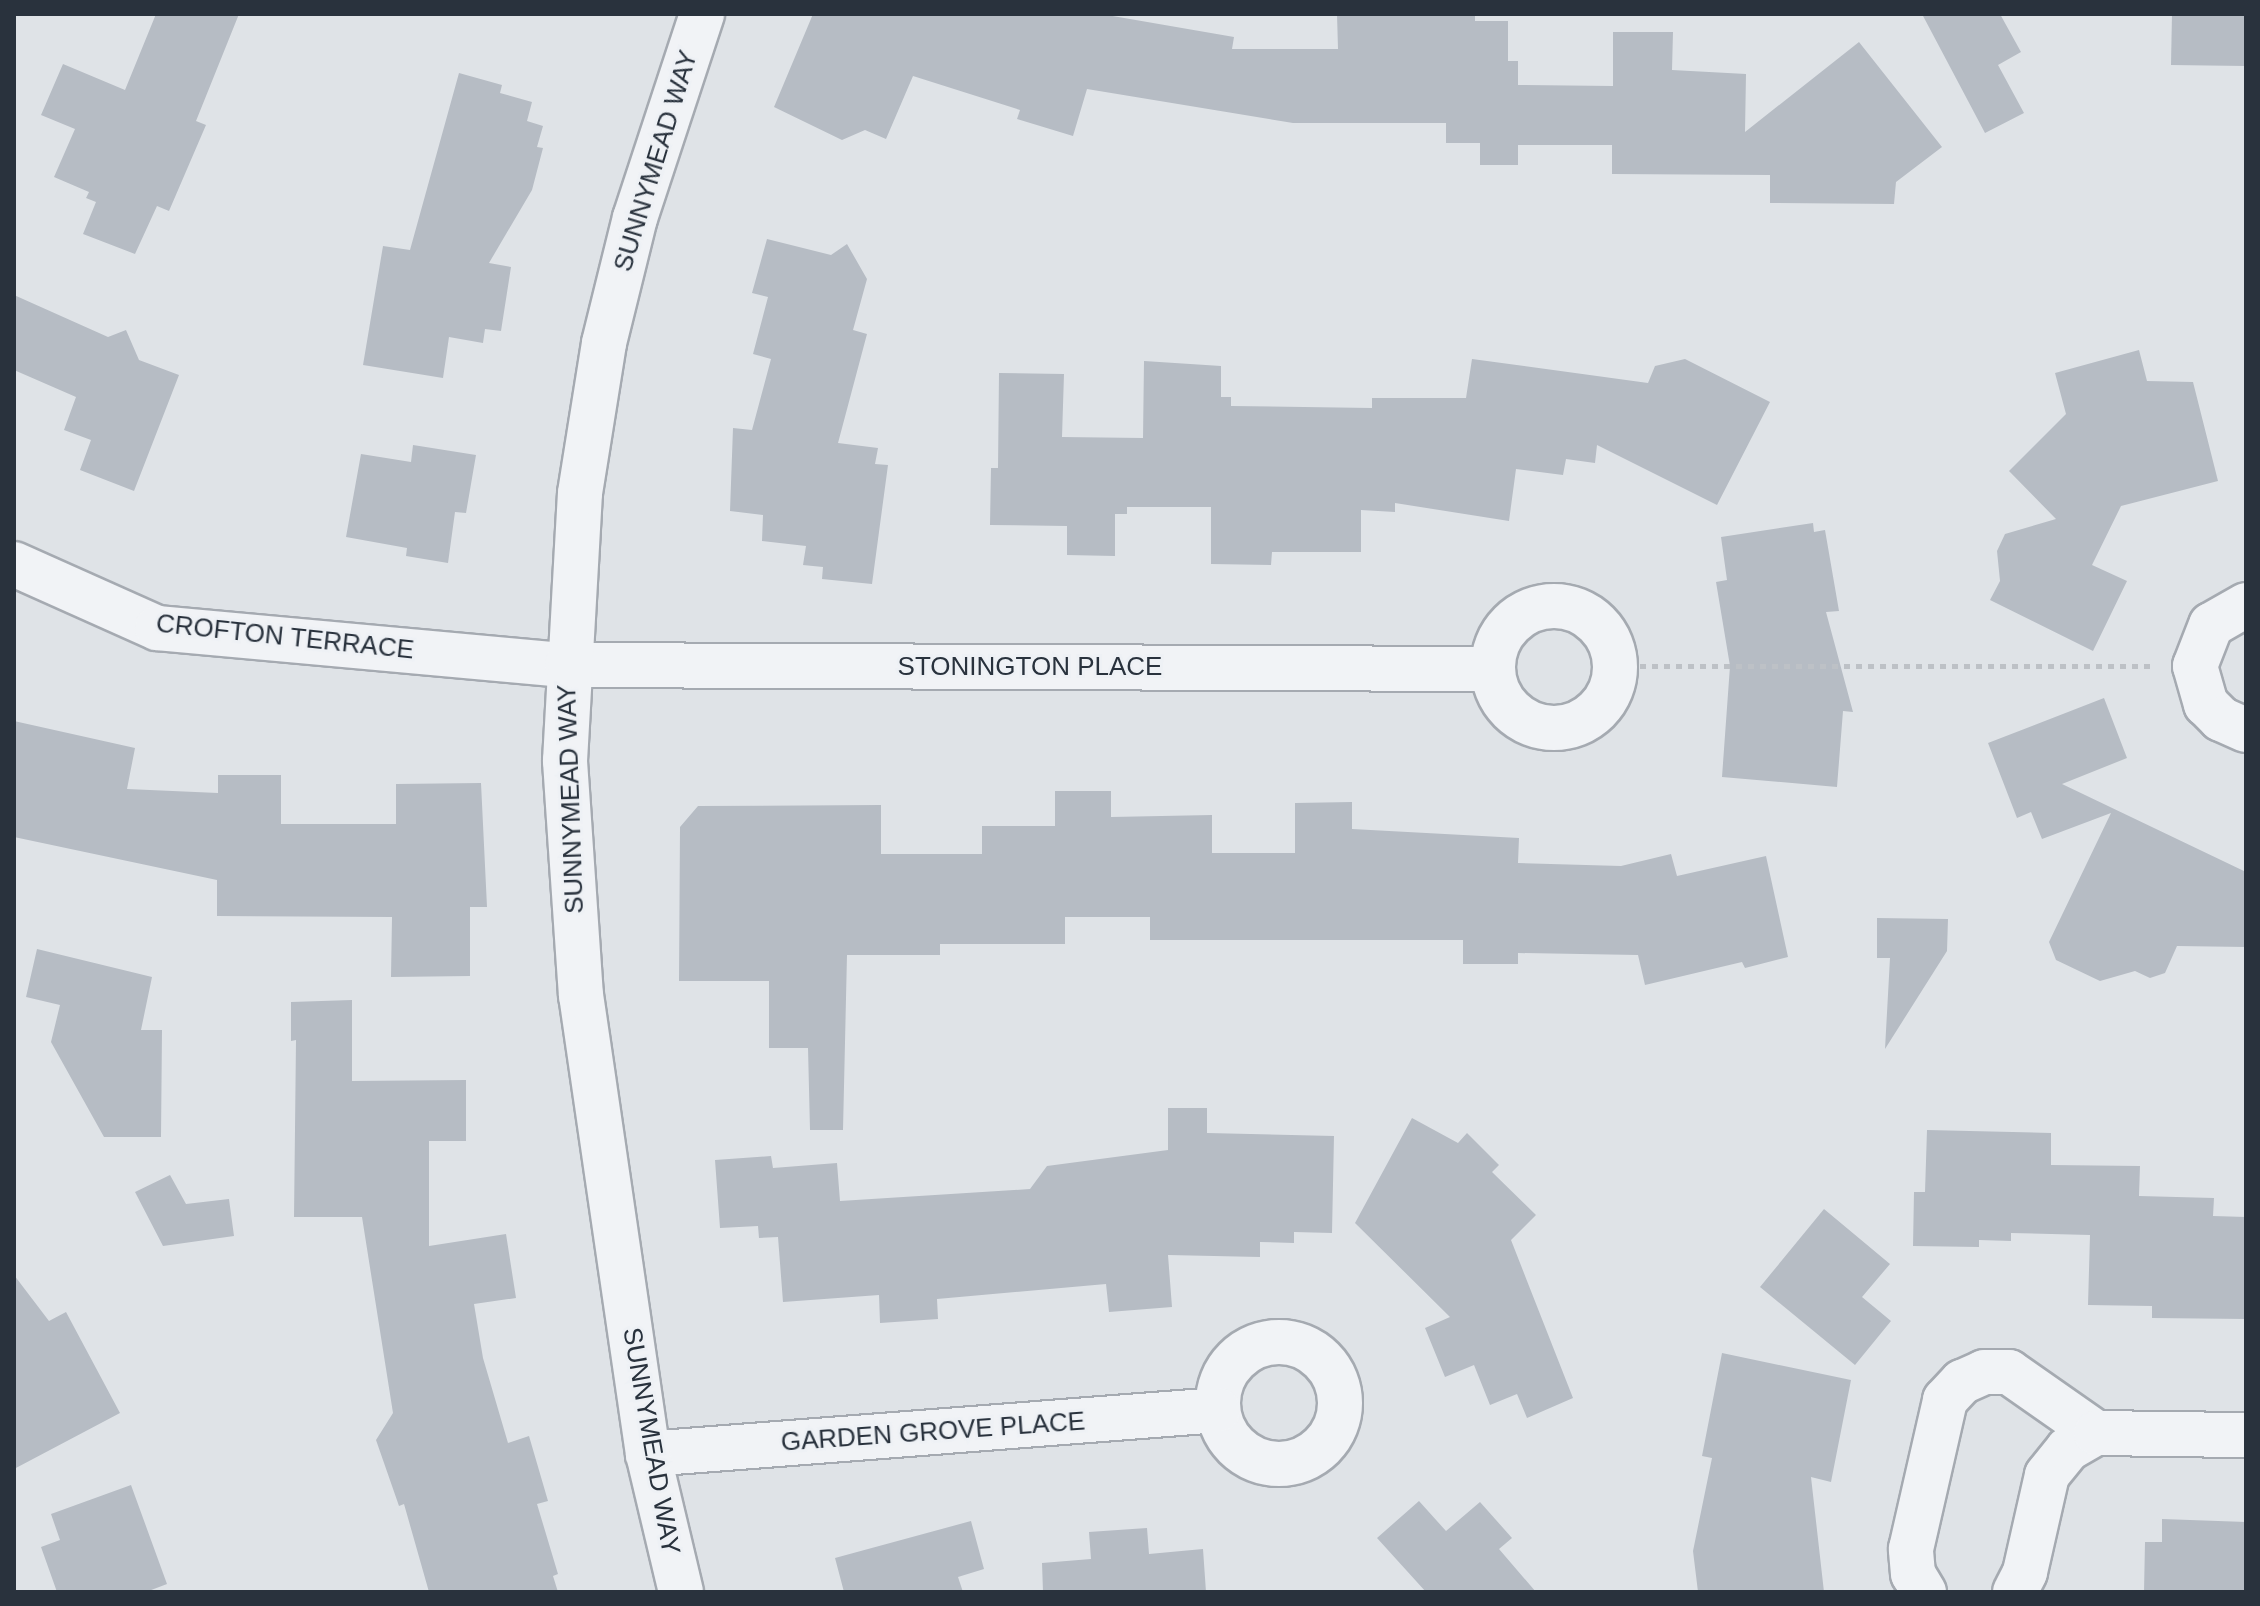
<!DOCTYPE html>
<html>
<head>
<meta charset="utf-8">
<style>
  body { margin:0 }
  #map { position:relative; width:2260px; height:1606px; overflow:hidden; background:#dfe3e7; font-family:Arial,sans-serif }
  div>[style] { position:absolute }
  .building>* { inset:0; background:#b6bcc4 }
  .path>* { height:5px; margin-top:-2.5px; transform-origin:0; background:repeating-linear-gradient(90deg,#bdc1c6 0 6px,transparent 0 12px) }
  .roads { filter:drop-shadow(2px 0 #a5aab1) drop-shadow(-2px 0 #a5aab1) drop-shadow(0 2px #a5aab1) drop-shadow(0 -2px #a5aab1) }
  .street>* { height:44px; margin:-22px; padding:0 22px; transform-origin:22px; border-radius:22px; background:#f1f3f6 }
  .street>.ring { margin:-22px; padding:0; box-sizing:content-box; background:none; border:44px solid #f1f3f6; border-radius:50% }
  span { translate:-50% -50%; white-space:nowrap; text-align:center; line-height:1.15; -webkit-text-stroke:6px #eef1f5; paint-order:stroke }
  .street-label { font-size:26px; color:#29323d }
  .frame { position:absolute; inset:0; border:16px solid #29323d; pointer-events:none }
</style>
</head>
<body>
<div id="map">
  <div class="building">
    <i style="clip-path:polygon(156px 14px,239px 14px,196px 121px,206px 125px,169px 211px,157px 206px,135px 254px,83px 234px,96px 202px,86px 198px,89px 192px,54px 177px,75px 129px,41px 115px,63px 64px,125px 90px)"></i>
    <i style="clip-path:polygon(813px 14px,1101px 14px,1234px 37px,1232px 49px,1338px 49px,1337px 14px,1475px 14px,1475px 21px,1508px 21px,1508px 61px,1518px 61px,1518px 85px,1613px 86px,1613px 32px,1673px 32px,1672px 70px,1746px 74px,1745px 132px,1859px 42px,1942px 147px,1896px 182px,1894px 204px,1770px 203px,1770px 175px,1612px 174px,1612px 145px,1518px 145px,1518px 165px,1480px 165px,1480px 143px,1446px 143px,1446px 123px,1293px 123px,1087px 89px,1073px 136px,1017px 119px,1020px 110px,913px 76px,886px 139px,865px 130px,842px 140px,774px 107px)"></i>
    <i style="clip-path:polygon(1922px 14px,2000px 14px,2021px 52px,1998px 65px,2024px 113px,1985px 133px)"></i>
    <i style="clip-path:polygon(2172px 14px,2246px 14px,2246px 66px,2171px 65px)"></i>
    <i style="clip-path:polygon(459px 73px,502px 85px,500px 93px,532px 102px,527px 121px,543px 126px,537px 147px,543px 148px,532px 190px,489px 263px,511px 267px,501px 331px,485px 329px,483px 343px,449px 337px,443px 378px,363px 365px,383px 246px,410px 250px)"></i>
    <i style="clip-path:polygon(767px 239px,831px 255px,847px 244px,867px 279px,853px 330px,867px 334px,838px 443px,878px 448px,875px 464px,888px 465px,872px 584px,822px 579px,823px 567px,803px 565px,806px 546px,762px 541px,763px 515px,730px 511px,733px 428px,752px 430px,771px 359px,753px 354px,768px 297px,752px 293px)"></i>
    <i style="clip-path:polygon(14px 295px,108px 337px,126px 330px,139px 360px,179px 375px,134px 491px,80px 470px,91px 440px,64px 430px,76px 397px,14px 370px)"></i>
    <i style="clip-path:polygon(2139px 350px,2147px 381px,2193px 382px,2218px 481px,2121px 506px,2092px 565px,2127px 581px,2093px 651px,1990px 600px,2000px 581px,1997px 551px,2005px 534px,2056px 519px,2009px 471px,2066px 414px,2055px 373px)"></i>
    <i style="clip-path:polygon(1472px 359px,1648px 383px,1655px 366px,1685px 359px,1770px 402px,1717px 505px,1597px 445px,1595px 463px,1566px 459px,1563px 475px,1516px 469px,1509px 521px,1395px 503px,1395px 512px,1361px 510px,1361px 552px,1272px 552px,1271px 565px,1211px 564px,1211px 507px,1127px 507px,1127px 514px,1115px 514px,1115px 556px,1067px 555px,1067px 526px,990px 525px,991px 468px,998px 468px,999px 373px,1064px 374px,1062px 437px,1143px 438px,1144px 361px,1221px 366px,1221px 397px,1231px 397px,1231px 406px,1372px 408px,1372px 398px,1466px 398px)"></i>
    <i style="clip-path:polygon(413px 445px,476px 455px,466px 513px,455px 512px,448px 563px,406px 556px,407px 548px,346px 537px,361px 454px,411px 462px)"></i>
    <i style="clip-path:polygon(1813px 523px,1814px 532px,1825px 530px,1839px 611px,1826px 612px,1853px 712px,1843px 711px,1837px 787px,1722px 777px,1730px 666px,1716px 582px,1727px 580px,1721px 537px)"></i>
    <i style="clip-path:polygon(2104px 698px,2127px 758px,2062px 784px,2246px 872px,2246px 947px,2177px 946px,2165px 973px,2150px 978px,2135px 971px,2100px 981px,2056px 960px,2049px 942px,2111px 813px,2042px 839px,2031px 812px,2017px 818px,1988px 743px)"></i>
    <i style="clip-path:polygon(14px 721px,135px 748px,127px 789px,218px 793px,218px 775px,281px 775px,281px 824px,396px 824px,396px 784px,481px 783px,487px 907px,470px 907px,470px 976px,391px 977px,392px 917px,217px 916px,217px 880px,14px 837px)"></i>
    <i style="clip-path:polygon(1055px 791px,1111px 791px,1111px 817px,1212px 815px,1212px 853px,1295px 853px,1295px 803px,1352px 802px,1352px 829px,1519px 838px,1518px 863px,1621px 866px,1671px 854px,1677px 876px,1766px 856px,1788px 957px,1745px 968px,1742px 962px,1645px 985px,1638px 955px,1518px 953px,1518px 964px,1463px 964px,1463px 940px,1150px 940px,1150px 917px,1065px 917px,1065px 944px,940px 944px,940px 955px,847px 955px,843px 1130px,810px 1130px,808px 1048px,769px 1048px,769px 981px,679px 981px,680px 827px,698px 806px,881px 805px,881px 854px,982px 854px,982px 826px,1055px 826px)"></i>
    <i style="clip-path:polygon(1877px 918px,1948px 919px,1947px 951px,1885px 1049px,1890px 958px,1877px 958px)"></i>
    <i style="clip-path:polygon(37px 949px,152px 977px,141px 1030px,162px 1030px,161px 1137px,104px 1137px,51px 1042px,60px 1005px,26px 997px)"></i>
    <i style="clip-path:polygon(352px 1000px,352px 1081px,466px 1080px,466px 1141px,429px 1141px,429px 1246px,506px 1234px,516px 1298px,474px 1304px,483px 1358px,508px 1443px,529px 1436px,548px 1501px,537px 1504px,558px 1574px,553px 1576px,558px 1592px,429px 1592px,404px 1504px,399px 1506px,376px 1440px,393px 1413px,362px 1217px,294px 1217px,296px 1040px,291px 1041px,291px 1002px)"></i>
    <i style="clip-path:polygon(1168px 1108px,1207px 1108px,1207px 1133px,1334px 1136px,1332px 1233px,1294px 1232px,1294px 1243px,1260px 1242px,1260px 1257px,1168px 1255px,1172px 1307px,1109px 1312px,1106px 1284px,937px 1299px,938px 1319px,880px 1323px,879px 1295px,783px 1302px,778px 1237px,759px 1238px,758px 1226px,720px 1228px,715px 1160px,771px 1156px,773px 1168px,837px 1163px,840px 1201px,1030px 1189px,1047px 1166px,1168px 1150px)"></i>
    <i style="clip-path:polygon(1412px 1118px,1458px 1143px,1467px 1133px,1499px 1165px,1492px 1172px,1536px 1215px,1511px 1240px,1573px 1398px,1527px 1418px,1517px 1394px,1490px 1405px,1474px 1365px,1445px 1377px,1425px 1328px,1450px 1317px,1355px 1223px)"></i>
    <i style="clip-path:polygon(1927px 1130px,2051px 1133px,2051px 1165px,2140px 1166px,2139px 1196px,2214px 1198px,2213px 1216px,2246px 1217px,2246px 1319px,2152px 1318px,2152px 1306px,2088px 1305px,2090px 1235px,2011px 1233px,2011px 1241px,1979px 1240px,1979px 1247px,1913px 1246px,1914px 1192px,1925px 1192px)"></i>
    <i style="clip-path:polygon(170px 1175px,186px 1204px,229px 1199px,234px 1236px,163px 1246px,135px 1192px)"></i>
    <i style="clip-path:polygon(1824px 1209px,1890px 1264px,1862px 1297px,1891px 1321px,1855px 1365px,1760px 1287px)"></i>
    <i style="clip-path:polygon(14px 1275px,49px 1321px,66px 1312px,120px 1413px,14px 1469px)"></i>
    <i style="clip-path:polygon(1722px 1353px,1851px 1380px,1831px 1482px,1811px 1477px,1824px 1592px,1698px 1592px,1693px 1551px,1712px 1458px,1702px 1456px)"></i>
    <i style="clip-path:polygon(131px 1485px,167px 1584px,146px 1592px,57px 1592px,41px 1547px,60px 1540px,51px 1514px)"></i>
    <i style="clip-path:polygon(1419px 1501px,1446px 1531px,1480px 1502px,1512px 1538px,1499px 1549px,1536px 1592px,1426px 1592px,1377px 1538px)"></i>
    <i style="clip-path:polygon(2162px 1519px,2246px 1522px,2246px 1592px,2144px 1592px,2145px 1542px,2162px 1542px)"></i>
    <i style="clip-path:polygon(971px 1521px,984px 1569px,958px 1577px,963px 1592px,844px 1592px,835px 1558px)"></i>
    <i style="clip-path:polygon(1147px 1528px,1149px 1554px,1203px 1549px,1206px 1592px,1043px 1592px,1042px 1563px,1091px 1559px,1089px 1532px)"></i>
  </div>
  <div class="path">
    <i style="left:1616px;top:666px;width:535px"></i>
  </div>
  <div class="roads">
    <div class="street">
      <i style="left:14px;top:564px;width:157px;rotate:24.1deg"></i>
      <i style="left:157px;top:628px;width:412px;rotate:5.2deg"></i>
      <i style="left:567px;top:665px;width:926px;rotate:0.25deg"></i>
      <i style="left:2246px;top:605px;width:40px;rotate:150.3deg"></i>
      <i style="left:2211px;top:625px;width:44px;rotate:111.3deg"></i>
      <i style="left:2195px;top:666px;width:40px;rotate:74deg"></i>
      <i style="left:2206px;top:704px;width:21px;rotate:45deg"></i>
      <i style="left:2221px;top:719px;width:27px;rotate:24deg"></i>
      <i class="ring" style="left:1493px;top:606px;width:78px;height:78px"></i>
      <i class="ring" style="left:1218px;top:1342px;width:78px;height:78px"></i>
      <i style="left:648px;top:1454px;width:572px;rotate:-4.41deg"></i>
      <i style="left:681px;top:1592px;width:142px;rotate:-103.4deg"></i>
      <i style="left:648px;top:1454px;width:463px;rotate:-98.3deg"></i>
      <i style="left:581px;top:996px;width:236px;rotate:-93.9deg"></i>
      <i style="left:565px;top:761px;width:268px;rotate:-86.8deg"></i>
      <i style="left:580px;top:493px;width:152px;rotate:-80.9deg"></i>
      <i style="left:604px;top:343px;width:129px;rotate:-76.1deg"></i>
      <i style="left:635px;top:218px;width:215px;rotate:-71.8deg"></i>
      <i style="left:1924px;top:1592px;width:21px;rotate:-121deg"></i>
      <i style="left:1913px;top:1574px;width:25px;rotate:-95deg"></i>
      <i style="left:1911px;top:1549px;width:153px;rotate:-77.1deg"></i>
      <i style="left:1945px;top:1400px;width:25px;rotate:-47deg"></i>
      <i style="left:1962px;top:1382px;width:24px;rotate:-24deg"></i>
      <i style="left:1984px;top:1372px;width:25px"></i>
      <i style="left:2009px;top:1372px;width:106px;rotate:35deg"></i>
      <i style="left:2015px;top:1592px;width:22px;rotate:-63deg"></i>
      <i style="left:2025px;top:1572px;width:99px;rotate:-77.2deg"></i>
      <i style="left:2047px;top:1475px;width:33px;rotate:-51deg"></i>
      <i style="left:2068px;top:1449px;width:32px;rotate:-30deg"></i>
      <i style="left:2096px;top:1433px;width:150px;rotate:0.8deg"></i>
    </div>
  </div>
  <div class="street-label">
    <span style="left:656px;top:161px;rotate:-73deg">SUNNYMEAD WAY</span>
    <span style="left:285px;top:637px;rotate:6deg">CROFTON TERRACE</span>
    <span style="left:1030px;top:667px">STONINGTON PLACE</span>
    <span style="left:571px;top:799px;rotate:-92deg">SUNNYMEAD WAY</span>
    <span style="left:933px;top:1432px;rotate:-4deg">GARDEN GROVE PLACE</span>
    <span style="left:651px;top:1441px;rotate:80deg">SUNNYMEAD WAY</span>
  </div>
  <div class="frame"></div>
</div>
</body>
</html>
